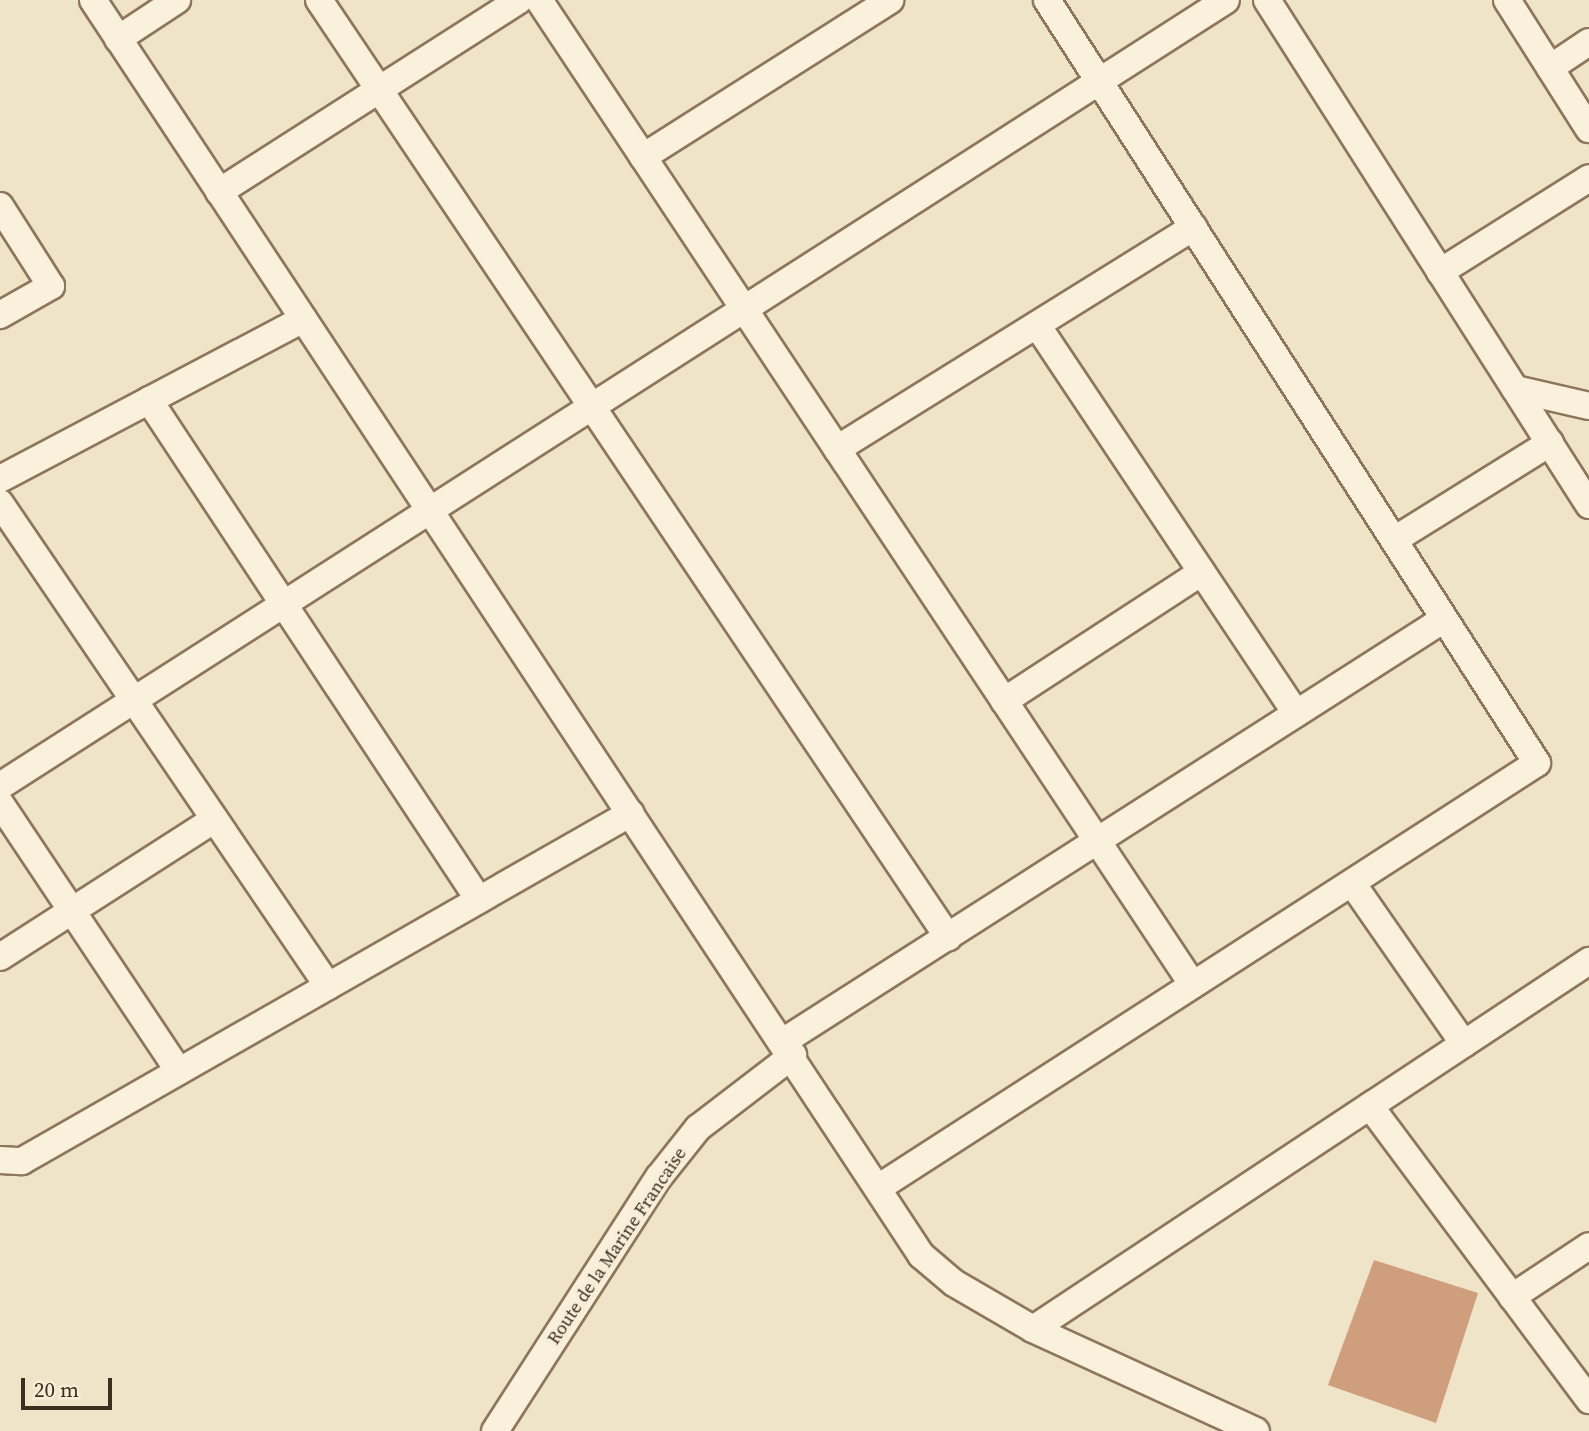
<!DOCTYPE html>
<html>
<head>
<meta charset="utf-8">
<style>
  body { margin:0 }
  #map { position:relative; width:1589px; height:1431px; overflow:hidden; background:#f0e4c8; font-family:"Source Serif 4",serif }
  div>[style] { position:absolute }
  .building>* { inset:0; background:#cf9f7d }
  .roads { filter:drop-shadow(2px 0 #8d765c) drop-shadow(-2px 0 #8d765c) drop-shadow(0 2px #8d765c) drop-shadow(0 -2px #8d765c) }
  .street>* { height:26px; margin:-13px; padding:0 13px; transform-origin:13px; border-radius:13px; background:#faf1dc }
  span { translate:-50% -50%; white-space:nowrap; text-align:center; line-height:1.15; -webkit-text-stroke:7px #f7eed8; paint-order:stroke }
  .street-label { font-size:18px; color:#3d2e20 }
  .scale { position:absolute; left:21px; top:1378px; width:91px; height:32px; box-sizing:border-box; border:4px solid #3d2e20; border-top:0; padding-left:9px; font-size:21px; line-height:24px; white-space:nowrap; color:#3d2e20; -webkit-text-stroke:5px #f7eed8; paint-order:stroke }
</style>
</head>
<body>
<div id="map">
  <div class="building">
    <i style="clip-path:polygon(1374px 1260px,1478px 1293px,1436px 1423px,1328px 1385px)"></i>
  </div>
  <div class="roads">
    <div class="street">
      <i style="left:93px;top:0;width:1504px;rotate:56.58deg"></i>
      <i style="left:921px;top:1255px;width:43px;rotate:40.3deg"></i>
      <i style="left:954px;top:1283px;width:91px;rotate:30.2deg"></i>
      <i style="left:1033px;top:1329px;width:245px;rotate:24.6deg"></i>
      <i style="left:319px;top:0;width:1129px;rotate:56.13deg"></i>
      <i style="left:539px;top:0;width:1182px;rotate:56.42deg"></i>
      <i style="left:1267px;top:0;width:599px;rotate:57.48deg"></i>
      <i style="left:1507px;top:0;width:153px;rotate:57.6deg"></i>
      <i style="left:118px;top:39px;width:71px;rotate:-33.5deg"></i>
      <i style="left:1550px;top:68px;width:47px;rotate:-33.7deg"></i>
      <i style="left:643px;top:157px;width:293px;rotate:-32.4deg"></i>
      <i style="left:219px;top:192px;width:356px;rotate:-32.6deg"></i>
      <i style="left:0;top:206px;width:95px;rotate:57.5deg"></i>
      <i style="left:51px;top:286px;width:59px;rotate:150.4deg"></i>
      <i style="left:1440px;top:272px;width:176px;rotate:-32.2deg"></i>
      <i style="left:1037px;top:325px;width:467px;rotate:56.3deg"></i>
      <i style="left:1515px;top:389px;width:76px;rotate:12.9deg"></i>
      <i style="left:149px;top:400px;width:599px;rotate:56.58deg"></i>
      <i style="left:837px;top:449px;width:420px;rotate:-31.9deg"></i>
      <i style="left:0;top:479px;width:343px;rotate:-27.8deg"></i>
      <i style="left:0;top:503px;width:584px;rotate:55.82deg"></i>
      <i style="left:1394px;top:540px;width:184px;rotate:-31.9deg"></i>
      <i style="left:1004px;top:701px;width:236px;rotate:-33.1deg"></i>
      <i style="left:0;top:786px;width:1456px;rotate:-32.66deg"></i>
      <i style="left:0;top:803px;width:322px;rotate:56.3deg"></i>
      <i style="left:1352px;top:883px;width:196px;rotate:55.2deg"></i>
      <i style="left:0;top:957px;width:255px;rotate:-32.7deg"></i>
      <i style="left:784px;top:1041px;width:783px;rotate:-32.59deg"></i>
      <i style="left:1370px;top:1106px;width:367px;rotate:53.3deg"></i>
      <i style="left:0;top:1160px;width:22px;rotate:3deg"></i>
      <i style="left:22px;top:1161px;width:701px;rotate:-29.74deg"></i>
      <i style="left:878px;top:1188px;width:784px;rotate:-32.82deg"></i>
      <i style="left:1537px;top:763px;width:907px;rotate:-122.71deg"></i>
      <i style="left:1512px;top:1297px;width:92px;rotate:-33.5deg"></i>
      <i style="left:1033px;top:1329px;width:667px;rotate:-33.5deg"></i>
      <i style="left:495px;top:1431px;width:302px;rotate:-57.2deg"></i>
      <i style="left:659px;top:1177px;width:63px;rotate:-51.5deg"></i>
      <i style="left:698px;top:1128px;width:120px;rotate:-37.5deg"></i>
    </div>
  </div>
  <div class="street-label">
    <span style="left:617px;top:1246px;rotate:-56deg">Route de la Marine Francaise</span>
  </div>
  <div class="scale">20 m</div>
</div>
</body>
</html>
